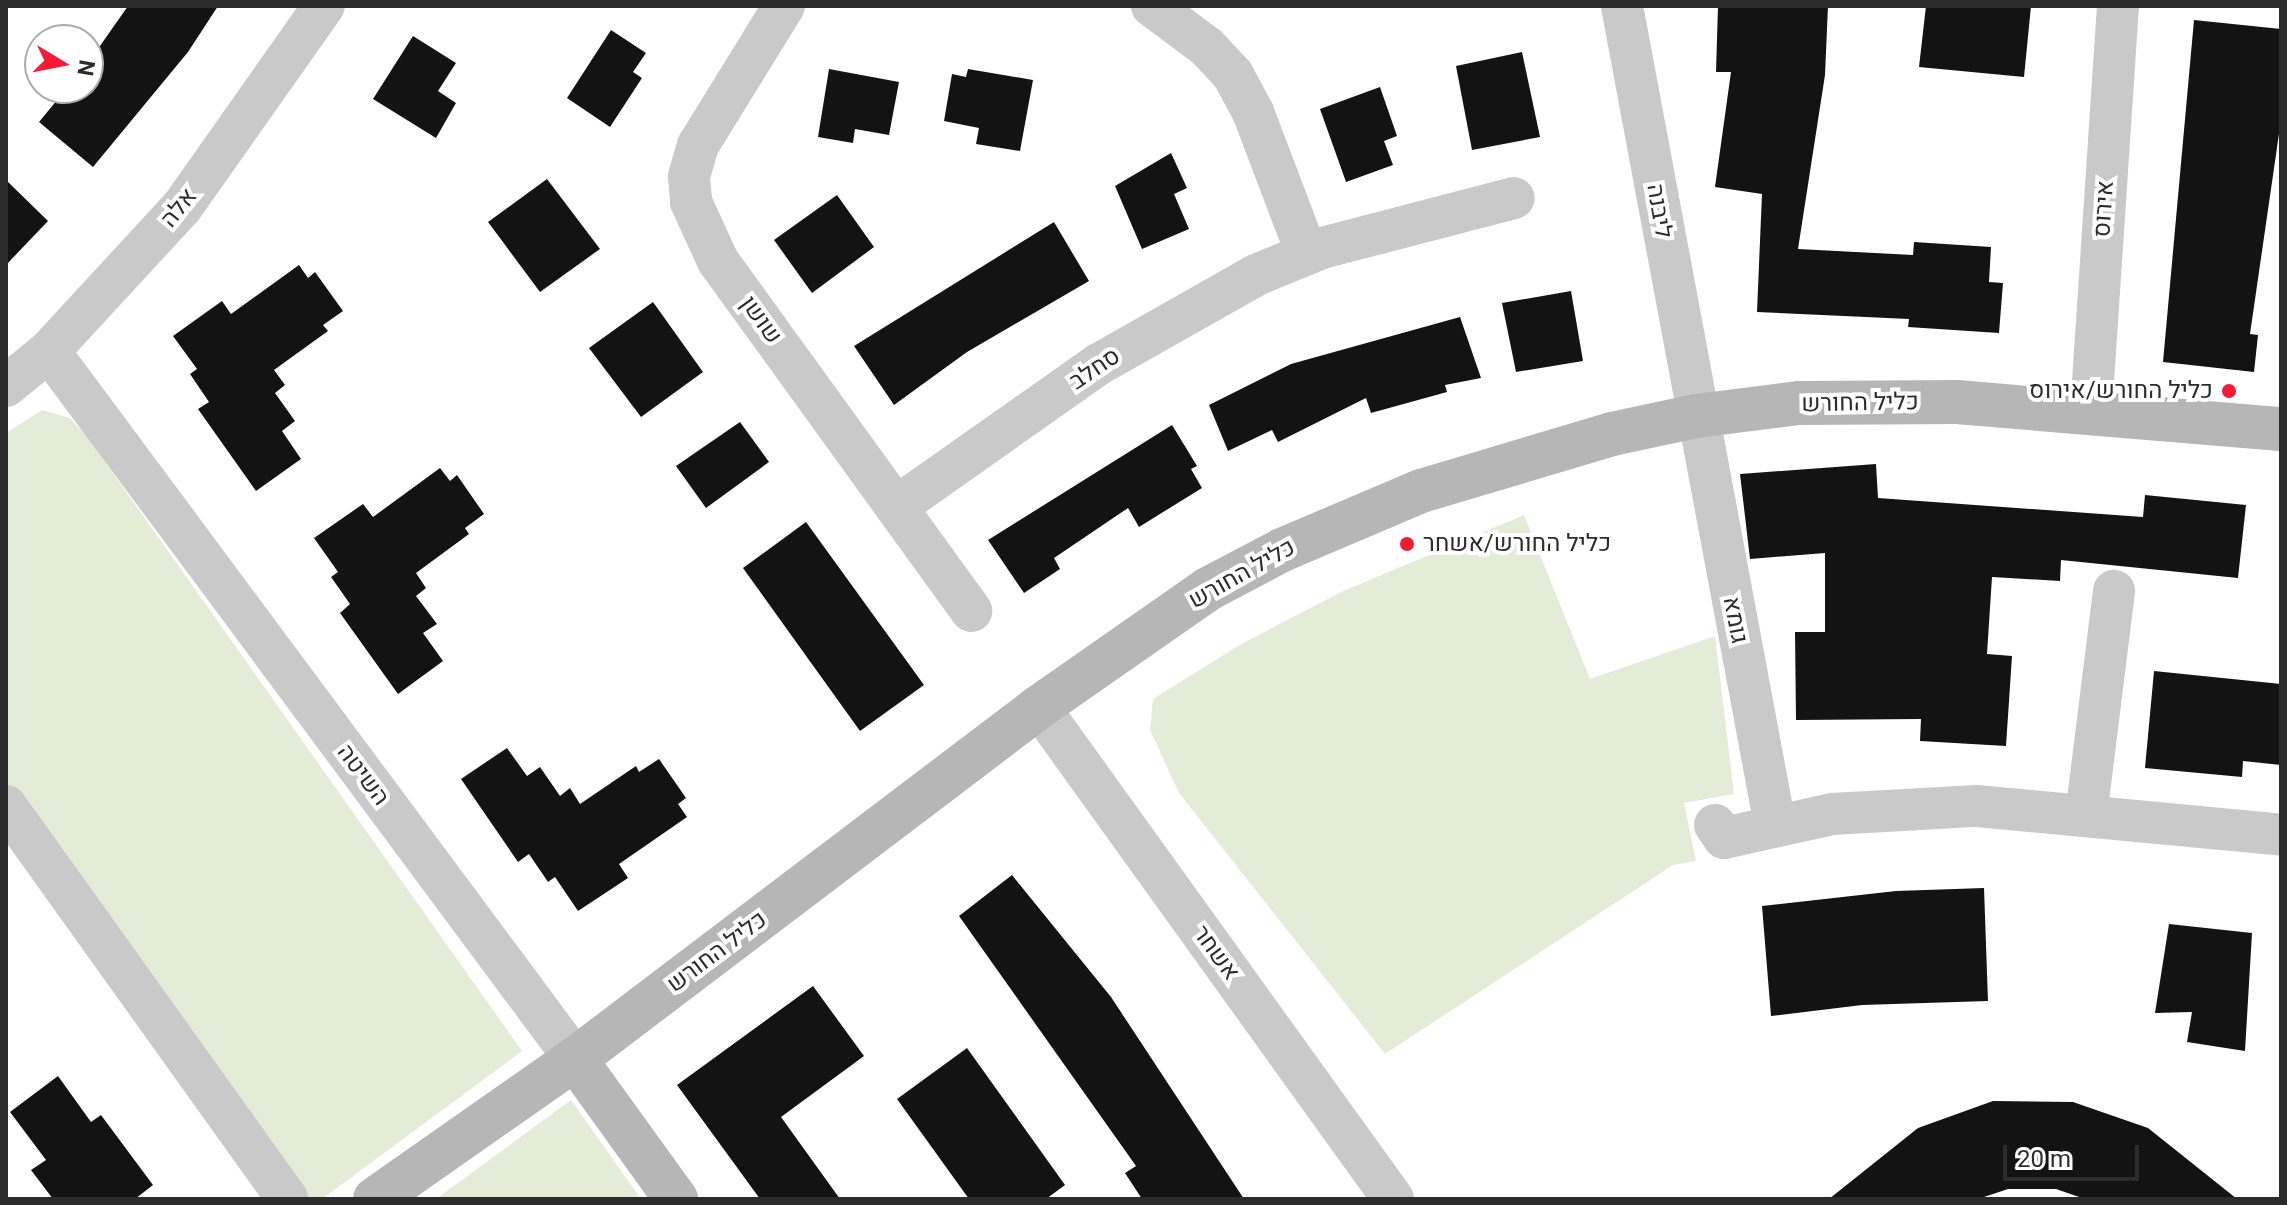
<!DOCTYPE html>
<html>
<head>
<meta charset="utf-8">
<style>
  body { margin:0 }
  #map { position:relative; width:2287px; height:1205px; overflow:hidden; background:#fff; font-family:Roboto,Heebo,sans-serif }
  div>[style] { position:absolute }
  .green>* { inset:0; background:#e3ecd7 }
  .building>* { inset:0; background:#131313 }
  .street>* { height:42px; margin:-21px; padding:0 21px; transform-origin:21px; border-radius:21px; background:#c9c9c9 }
  .secondary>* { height:44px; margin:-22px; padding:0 22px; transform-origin:22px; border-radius:22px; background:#b6b6b6 }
  .dots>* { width:22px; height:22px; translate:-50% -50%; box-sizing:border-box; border:4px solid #fff; border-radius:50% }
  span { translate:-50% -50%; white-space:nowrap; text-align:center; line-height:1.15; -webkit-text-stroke:8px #fff; paint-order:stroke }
  .street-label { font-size:24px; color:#2c2c2c }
  .poi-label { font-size:24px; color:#2c2c2c }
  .right { translate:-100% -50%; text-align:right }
  .left { translate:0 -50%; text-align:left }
  .frame { position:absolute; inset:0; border:8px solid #2c2c2c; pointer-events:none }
  .north { position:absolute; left:24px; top:24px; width:80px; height:80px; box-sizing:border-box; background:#fff; border:2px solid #ababab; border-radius:50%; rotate:100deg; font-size:22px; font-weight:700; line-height:32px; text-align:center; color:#2c2c2c }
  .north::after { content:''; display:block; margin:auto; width:28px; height:36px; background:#f61b34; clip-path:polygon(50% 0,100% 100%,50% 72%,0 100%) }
  .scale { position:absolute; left:2003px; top:1145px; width:136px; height:36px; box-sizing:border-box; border:4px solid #2c2c2c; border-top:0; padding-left:10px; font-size:24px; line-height:28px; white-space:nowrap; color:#2c2c2c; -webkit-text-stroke:6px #fff; paint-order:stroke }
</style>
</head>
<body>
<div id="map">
  <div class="green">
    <i style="clip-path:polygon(42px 410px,70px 418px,88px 438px,522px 1051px,322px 1199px,301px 1199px,6px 783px,6px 433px)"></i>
    <i style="clip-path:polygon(1524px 515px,1590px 679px,1715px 636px,1734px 794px,1684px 803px,1696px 861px,1673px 865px,1385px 1054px,1179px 793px,1150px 730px,1153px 699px,1243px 643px,1341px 592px)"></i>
    <i style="clip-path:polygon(571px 1100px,641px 1199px,436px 1199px)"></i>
  </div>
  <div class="building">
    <i style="clip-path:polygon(128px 6px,218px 6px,188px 52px,93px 167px,39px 122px,67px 88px,88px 88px,88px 63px)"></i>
    <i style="clip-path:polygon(1718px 6px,1828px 6px,1825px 75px,1798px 249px,1913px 255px,1914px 242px,1991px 247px,1989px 282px,2003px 283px,1999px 333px,1908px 327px,1909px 319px,1757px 312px,1762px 194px,1715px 187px,1731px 72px,1716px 72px)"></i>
    <i style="clip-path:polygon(1926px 6px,2031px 6px,2024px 77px,1919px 67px)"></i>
    <i style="clip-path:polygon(2194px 20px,2281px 29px,2281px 120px,2250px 334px,2258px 335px,2254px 372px,2163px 362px)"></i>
    <i style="clip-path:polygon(611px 30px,646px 53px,633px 72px,642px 78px,610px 127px,567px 98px)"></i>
    <i style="clip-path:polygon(413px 36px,456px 63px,438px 91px,456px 103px,436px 138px,373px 99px)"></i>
    <i style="clip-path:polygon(1522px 52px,1540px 137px,1472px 150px,1456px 66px)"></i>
    <i style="clip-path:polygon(829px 69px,899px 82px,889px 135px,855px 129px,853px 143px,818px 137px)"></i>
    <i style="clip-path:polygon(968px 69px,1033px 80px,1020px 151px,976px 144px,979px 128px,944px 121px,952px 74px,966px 77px)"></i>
    <i style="clip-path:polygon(1380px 87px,1397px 136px,1384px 141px,1393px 165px,1346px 182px,1320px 109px)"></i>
    <i style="clip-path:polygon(1171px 153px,1187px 188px,1174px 194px,1189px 229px,1142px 249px,1115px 186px)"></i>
    <i style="clip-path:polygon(547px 179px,600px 249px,540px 292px,488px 222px)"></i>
    <i style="clip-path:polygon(6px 180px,48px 221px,6px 265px)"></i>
    <i style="clip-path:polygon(837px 195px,874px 247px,812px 293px,774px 240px)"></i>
    <i style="clip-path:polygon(1054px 222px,1089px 281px,967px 352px,894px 405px,854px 346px)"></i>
    <i style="clip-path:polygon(299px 265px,308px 278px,315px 272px,343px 311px,323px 325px,328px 331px,274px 370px,285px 385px,275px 393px,295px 421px,282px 431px,301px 459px,256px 491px,198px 409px,209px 402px,190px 374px,197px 369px,173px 336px,222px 301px,231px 314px)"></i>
    <i style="clip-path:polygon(1571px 291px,1583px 361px,1516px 372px,1502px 303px)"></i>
    <i style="clip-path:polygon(653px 302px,703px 372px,641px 417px,589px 348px)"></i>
    <i style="clip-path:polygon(1460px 317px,1481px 378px,1445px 385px,1447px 392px,1371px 413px,1366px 398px,1278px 442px,1272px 430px,1228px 451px,1209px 405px,1291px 364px)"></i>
    <i style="clip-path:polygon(740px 422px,769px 462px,706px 508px,676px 466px)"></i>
    <i style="clip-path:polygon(1172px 425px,1197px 466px,1191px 469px,1202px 488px,1139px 527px,1128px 508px,1054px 558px,1060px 569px,1024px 593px,988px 540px)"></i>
    <i style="clip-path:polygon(1876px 464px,1878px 498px,2143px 517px,2145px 495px,2246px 505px,2238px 578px,2061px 560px,2060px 581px,1992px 577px,1987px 654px,2012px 656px,2006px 746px,1920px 741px,1921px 719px,1796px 720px,1795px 632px,1825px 632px,1825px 553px,1750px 559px,1740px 474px)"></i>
    <i style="clip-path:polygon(440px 468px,450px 481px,457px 475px,484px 514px,465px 528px,469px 534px,416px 573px,426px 588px,416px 596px,437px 624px,423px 633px,443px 661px,398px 694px,340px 613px,350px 604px,331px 577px,338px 572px,314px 538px,363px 504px,373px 517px)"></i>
    <i style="clip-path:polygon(806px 522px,924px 685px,860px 731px,743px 568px)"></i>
    <i style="clip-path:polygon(2154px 671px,2281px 684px,2281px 765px,2243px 761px,2242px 777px,2145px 768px)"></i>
    <i style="clip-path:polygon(507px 748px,527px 776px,540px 767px,560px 796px,570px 788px,580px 804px,636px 766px,639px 772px,659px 759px,686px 798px,678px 804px,687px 817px,619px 864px,628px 878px,578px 911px,555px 877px,548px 882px,529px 854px,518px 862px,461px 779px)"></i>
    <i style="clip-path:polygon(1012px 875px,1111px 997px,1244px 1199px,1142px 1199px,1125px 1173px,1136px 1166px,959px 916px)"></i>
    <i style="clip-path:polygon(1984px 888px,1988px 1001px,1862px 1005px,1771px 1016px,1762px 906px,1896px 891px)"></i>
    <i style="clip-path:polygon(2169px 924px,2252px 933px,2245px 1051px,2187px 1042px,2192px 1012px,2155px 1013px)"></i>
    <i style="clip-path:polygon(813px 986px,864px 1056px,781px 1117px,840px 1199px,760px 1199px,677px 1085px)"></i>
    <i style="clip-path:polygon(967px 1048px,1065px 1185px,1046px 1199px,969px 1199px,897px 1099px)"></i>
    <i style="clip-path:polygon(58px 1076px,91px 1122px,101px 1115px,153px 1185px,135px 1199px,53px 1199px,31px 1170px,46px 1160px,10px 1112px)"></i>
    <i style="clip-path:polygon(1993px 1101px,2073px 1102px,2148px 1128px,2237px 1199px,2085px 1199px,2056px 1189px,2008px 1189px,1978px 1199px,1829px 1199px,1918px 1128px)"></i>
  </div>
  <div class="street">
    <i style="left:784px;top:6px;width:163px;rotate:121.7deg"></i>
    <i style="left:698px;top:145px;width:33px;rotate:106deg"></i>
    <i style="left:689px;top:177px;width:25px;rotate:85deg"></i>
    <i style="left:691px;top:202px;width:65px;rotate:65.4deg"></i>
    <i style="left:718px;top:261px;width:432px;rotate:54.1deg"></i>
    <i style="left:1152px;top:6px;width:69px;rotate:36.7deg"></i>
    <i style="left:1207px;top:47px;width:38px;rotate:47deg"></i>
    <i style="left:1233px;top:75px;width:42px;rotate:61.6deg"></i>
    <i style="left:1253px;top:112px;width:152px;rotate:69.2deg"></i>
    <i style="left:1622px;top:6px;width:833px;rotate:79.42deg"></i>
    <i style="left:49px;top:351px;width:882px;rotate:53.39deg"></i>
    <i style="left:6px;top:386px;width:55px;rotate:-39.1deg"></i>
    <i style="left:49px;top:351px;width:196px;rotate:-47.3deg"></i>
    <i style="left:182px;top:207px;width:246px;rotate:-54.8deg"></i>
    <i style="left:2091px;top:412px;width:407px;rotate:-86.2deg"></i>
    <i style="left:896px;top:507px;width:248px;rotate:-35.2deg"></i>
    <i style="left:1099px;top:364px;width:180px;rotate:-29.5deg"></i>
    <i style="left:1256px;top:275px;width:71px;rotate:-22.2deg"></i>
    <i style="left:1322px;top:248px;width:198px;rotate:-14.6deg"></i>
    <i style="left:1039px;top:707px;width:606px;rotate:54.26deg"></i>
    <i style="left:6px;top:806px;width:483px;rotate:54.4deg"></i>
    <i style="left:2086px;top:816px;width:227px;rotate:-82.9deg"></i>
    <i style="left:1715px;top:825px;width:16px;rotate:55deg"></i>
    <i style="left:1724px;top:838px;width:111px;rotate:-12.5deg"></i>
    <i style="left:1832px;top:814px;width:145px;rotate:-3.2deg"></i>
    <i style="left:1977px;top:806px;width:305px;rotate:5.4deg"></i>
  </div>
  <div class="secondary">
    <i style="left:575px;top:1059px;width:173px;rotate:54.2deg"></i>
    <i style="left:375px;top:1199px;width:244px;rotate:-35deg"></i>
    <i style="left:575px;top:1059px;width:582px;rotate:-37.18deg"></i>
    <i style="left:1039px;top:707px;width:206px;rotate:-34.9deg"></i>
    <i style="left:1208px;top:589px;width:84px;rotate:-27.8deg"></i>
    <i style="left:1282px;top:550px;width:151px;rotate:-23deg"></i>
    <i style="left:1421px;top:491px;width:199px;rotate:-16.6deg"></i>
    <i style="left:1612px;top:434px;width:86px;rotate:-12.1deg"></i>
    <i style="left:1696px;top:416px;width:104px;rotate:-7.2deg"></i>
    <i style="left:1799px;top:403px;width:158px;rotate:-0.4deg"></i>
    <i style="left:1957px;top:402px;width:325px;rotate:4.8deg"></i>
  </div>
  <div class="dots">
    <i style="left:2229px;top:391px;background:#f61b34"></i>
    <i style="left:1407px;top:544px;background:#f61b34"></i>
  </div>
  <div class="street-label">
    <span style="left:179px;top:208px;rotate:-51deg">אלה</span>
    <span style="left:2104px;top:209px;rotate:-86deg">אירוס</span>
    <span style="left:1659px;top:211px;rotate:80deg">ליבנה</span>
    <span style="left:761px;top:320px;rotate:54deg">שושן</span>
    <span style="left:1095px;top:369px;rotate:-34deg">סחלב</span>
    <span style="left:1860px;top:403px;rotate:-1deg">כליל החורש</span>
    <span style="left:1242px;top:574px;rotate:-29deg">כליל החורש</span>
    <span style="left:1735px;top:620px;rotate:79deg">גומא</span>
    <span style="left:363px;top:775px;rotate:53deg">השיטה</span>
    <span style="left:717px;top:952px;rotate:-37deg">כליל החורש</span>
    <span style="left:1216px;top:953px;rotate:54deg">אשחר</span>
  </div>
  <div class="poi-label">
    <span class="right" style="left:2213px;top:391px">כליל החורש/אירוס</span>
    <span class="left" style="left:1423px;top:544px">כליל החורש/אשחר</span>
  </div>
  <div class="frame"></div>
  <div class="north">N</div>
  <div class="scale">20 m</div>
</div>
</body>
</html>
